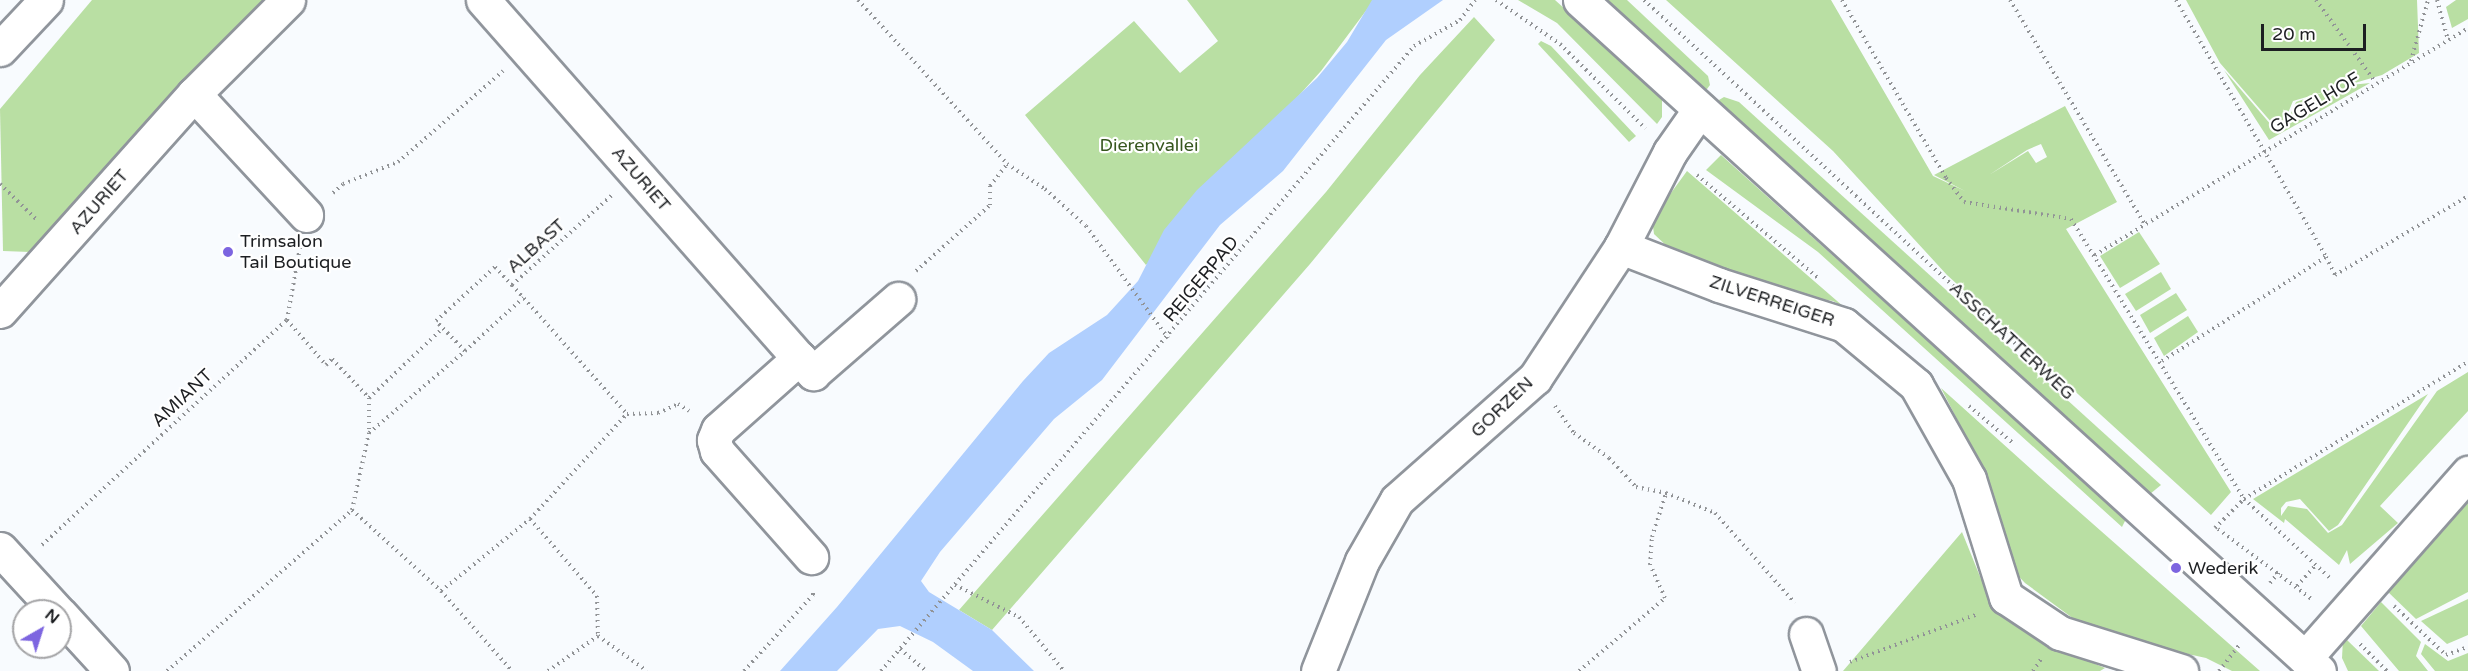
<!DOCTYPE html>
<html>
<head>
<meta charset="utf-8">
<style>
  body { margin:0 }
  #map { position:relative; width:2468px; height:671px; overflow:hidden; background:#f8fbfe; font-family:"Varela Round",sans-serif }
  div>[style] { position:absolute }
  .green>* { inset:0; background:#b9dfa3 }
  .water>* { inset:0; background:#b0cffe }
  .path>* { height:4px; margin-top:-2px; transform-origin:0; background:repeating-linear-gradient(90deg,#919396 0 1.5px,transparent 0 6px) }
  .roads { filter:drop-shadow(2px 0 #90959c) drop-shadow(-2px 0 #90959c) drop-shadow(0 2px #90959c) drop-shadow(0 -2px #90959c) }
  .street>* { height:33px; margin:-16.5px; padding:0 16.5px; transform-origin:16.5px; border-radius:16.5px; background:#fff }
  .secondary>* { height:33px; margin:-16.5px; padding:0 16.5px; transform-origin:16.5px; border-radius:16.5px; background:#fff }
  .dots>* { width:16px; height:16px; translate:-50% -50%; box-sizing:border-box; border:3px solid #fff; border-radius:50% }
  span { translate:-50% -50%; white-space:nowrap; text-align:center; line-height:1.15; -webkit-text-stroke:4.5px #fff; paint-order:stroke }
  .street-label { font-size:18px; color:#1d1f22 }
  .park-label { font-size:18px; color:#36561e }
  .poi-label { font-size:18px; color:#1d1f22 }
  .left { translate:0 -50%; text-align:left }
  .north { position:absolute; left:12px; top:599px; width:60px; height:60px; box-sizing:border-box; background:#fff; border:2px solid #a5a5a7; border-radius:50%; rotate:39deg; font-size:16px; font-weight:700; line-height:24px; text-align:center; color:#1d1f22 }
  .north::after { content:''; display:block; margin:auto; width:21px; height:27px; background:#7d65e0; clip-path:polygon(50% 0,100% 100%,50% 72%,0 100%) }
  .scale { position:absolute; left:2261px; top:24px; width:105px; height:27px; box-sizing:border-box; border:3px solid #1d1f22; border-top:0; padding-left:8px; font-size:18px; line-height:21px; white-space:nowrap; color:#1d1f22; -webkit-text-stroke:4px #fff; paint-order:stroke }
</style>
</head>
<body>
<div id="map">
  <div class="green">
    <i style="clip-path:polygon(92px 0,263px 0,30px 252px,3px 251px,0 109px)"></i>
    <i style="clip-path:polygon(1187px 0,1374px 0,1321px 71px,1146px 265px,1025px 115px,1134px 21px,1180px 73px,1218px 41px)"></i>
    <i style="clip-path:polygon(1518px 0,1555px 0,1662px 97px,1662px 117px,1657px 124px,1557px 23px)"></i>
    <i style="clip-path:polygon(1607px 0,1627px 0,1708px 76px,1710px 85px,1704px 93px)"></i>
    <i style="clip-path:polygon(evenodd,1666px 0,1831px 0,1933px 176px,1965px 191px,1934px 175px,2065px 106px,2117px 202px,2066px 229px,2231px 492px,2211px 515px,1947px 275px,1833px 151px,1666px 0,2041px 144px,2047px 157px,2036px 163px,2028px 151px,1989px 175px,2027px 150px,2041px 144px)"></i>
    <i style="clip-path:polygon(2186px 0,2417px 0,2419px 53px,2382px 75px,2293px 101px,2285px 120px,2272px 123px,2220px 63px)"></i>
    <i style="clip-path:polygon(2456px 0,2468px 0,2468px 19px,2452px 28px,2446px 7px)"></i>
    <i style="clip-path:polygon(1474px 17px,1495px 40px,1310px 264px,1012px 607px,992px 630px,959px 610px,1326px 192px,1420px 75px)"></i>
    <i style="clip-path:polygon(1541px 41px,1551px 46px,1636px 136px,1629px 142px,1538px 44px)"></i>
    <i style="clip-path:polygon(2224px 70px,2272px 126px,2287px 122px,2296px 102px,2341px 86px,2370px 83px,2269px 140px)"></i>
    <i style="clip-path:polygon(1724px 97px,1739px 102px,2161px 485px,2150px 494px,1721px 107px,1719px 100px)"></i>
    <i style="clip-path:polygon(1721px 155px,2126px 519px,2122px 527px,1818px 252px,1706px 170px)"></i>
    <i style="clip-path:polygon(1687px 171px,1844px 307px,1833px 301px,1752px 287px,1673px 252px,1654px 234px,1652px 219px)"></i>
    <i style="clip-path:polygon(2139px 232px,2160px 264px,2120px 288px,2100px 256px)"></i>
    <i style="clip-path:polygon(2161px 272px,2171px 289px,2136px 311px,2125px 294px)"></i>
    <i style="clip-path:polygon(2176px 293px,2187px 310px,2150px 333px,2140px 315px)"></i>
    <i style="clip-path:polygon(2188px 316px,2198px 332px,2164px 356px,2154px 338px)"></i>
    <i style="clip-path:polygon(2468px 372px,2468px 411px,2380px 506px,2398px 523px,2350px 564px,2347px 550px,2339px 565px,2285px 519px,2284px 523px,2253px 499px,2428px 394px,2338px 525px,2329px 531px,2300px 499px,2286px 502px,2281px 508px,2281px 516px,2288px 506px,2307px 509px,2328px 533px,2342px 525px,2437px 391px)"></i>
    <i style="clip-path:polygon(1941px 388px,2051px 487px,2260px 671px,2232px 671px,2206px 658px,2093px 633px,2025px 583px,2008px 565px,2001px 548px,1979px 462px)"></i>
    <i style="clip-path:polygon(2468px 491px,2468px 592px,2416px 619px,2386px 590px)"></i>
    <i style="clip-path:polygon(1962px 532px,1981px 579px,2014px 615px,2061px 650px,2105px 668px,2100px 671px,1843px 671px)"></i>
    <i style="clip-path:polygon(2468px 599px,2468px 635px,2447px 644px,2421px 621px)"></i>
    <i style="clip-path:polygon(2381px 602px,2421px 642px,2416px 656px,2428px 671px,2399px 671px,2361px 626px)"></i>
    <i style="clip-path:polygon(2343px 639px,2347px 640px,2379px 671px,2348px 671px,2342px 658px)"></i>
    <i style="clip-path:polygon(2425px 644px,2448px 661px,2468px 653px,2468px 671px,2435px 671px,2421px 654px)"></i>
  </div>
  <div class="water">
    <i style="clip-path:polygon(1372px 0,1443px 0,1386px 40px,1283px 171px,1220px 225px,1102px 380px,1054px 419px,940px 552px,921px 581px,929px 592px,992px 630px,1034px 671px,973px 671px,933px 642px,900px 626px,878px 629px,837px 671px,780px 671px,837px 607px,1023px 381px,1049px 353px,1107px 315px,1138px 281px,1164px 230px,1197px 190px,1317px 78px,1347px 42px)"></i>
  </div>
  <div class="path">
    <i style="left:858px;top:0;width:222px;rotate:47.7deg"></i>
    <i style="left:1007px;top:164px;width:45px;rotate:33.3deg"></i>
    <i style="left:1045px;top:189px;width:55px;rotate:42.1deg"></i>
    <i style="left:1086px;top:226px;width:139px;rotate:53.8deg"></i>
    <i style="left:1496px;top:0;width:78px;rotate:34.5deg"></i>
    <i style="left:1560px;top:44px;width:120px;rotate:44.7deg"></i>
    <i style="left:1644px;top:0;width:582px;rotate:42.77deg"></i>
    <i style="left:1842px;top:0;width:206px;rotate:59.7deg"></i>
    <i style="left:1946px;top:178px;width:30px;rotate:53deg"></i>
    <i style="left:1964px;top:202px;width:108px;rotate:9deg"></i>
    <i style="left:2071px;top:219px;width:329px;rotate:58.3deg"></i>
    <i style="left:2244px;top:499px;width:118px;rotate:42.6deg"></i>
    <i style="left:2010px;top:0;width:260px;rotate:59deg"></i>
    <i style="left:2176px;top:0;width:298px;rotate:59.7deg"></i>
    <i style="left:2316px;top:0;width:102px;rotate:54.1deg"></i>
    <i style="left:2437px;top:0;width:41px;rotate:74.6deg"></i>
    <i style="left:2411px;top:61px;width:63px;rotate:-74.4deg"></i>
    <i style="left:1697px;top:175px;width:160px;rotate:40.4deg"></i>
    <i style="left:0;top:184px;width:50px;rotate:44.2deg"></i>
    <i style="left:333px;top:193px;width:13px;rotate:-42deg"></i>
    <i style="left:343px;top:184px;width:59px;rotate:-21.8deg"></i>
    <i style="left:398px;top:162px;width:139px;rotate:-40.9deg"></i>
    <i style="left:2095px;top:255px;width:437px;rotate:-31.3deg"></i>
    <i style="left:916px;top:271px;width:99px;rotate:-41.7deg"></i>
    <i style="left:990px;top:205px;width:19px;rotate:-90deg"></i>
    <i style="left:990px;top:186px;width:28px;rotate:-52deg"></i>
    <i style="left:512px;top:285px;width:173px;rotate:48.3deg"></i>
    <i style="left:287px;top:320px;width:60px;rotate:49.1deg"></i>
    <i style="left:326px;top:365px;width:8px;rotate:-45deg"></i>
    <i style="left:332px;top:359px;width:54px;rotate:46.5deg"></i>
    <i style="left:369px;top:398px;width:35px;rotate:90deg"></i>
    <i style="left:369px;top:433px;width:126px;rotate:-40.5deg"></i>
    <i style="left:465px;top:351px;width:42px;rotate:-134deg"></i>
    <i style="left:436px;top:321px;width:80px;rotate:-42.5deg"></i>
    <i style="left:495px;top:267px;width:25px;rotate:47deg"></i>
    <i style="left:512px;top:285px;width:135px;rotate:-42deg"></i>
    <i style="left:465px;top:351px;width:79px;rotate:-42.4deg"></i>
    <i style="left:2162px;top:361px;width:194px;rotate:-32.4deg"></i>
    <i style="left:2326px;top:257px;width:20px;rotate:63deg"></i>
    <i style="left:2335px;top:275px;width:155px;rotate:-30.7deg"></i>
    <i style="left:369px;top:398px;width:102px;rotate:-43.4deg"></i>
    <i style="left:1555px;top:406px;width:33px;rotate:55deg"></i>
    <i style="left:1574px;top:433px;width:43px;rotate:35.5deg"></i>
    <i style="left:1609px;top:458px;width:40px;rotate:47deg"></i>
    <i style="left:1636px;top:487px;width:31px;rotate:11deg"></i>
    <i style="left:1666px;top:493px;width:53px;rotate:22.2deg"></i>
    <i style="left:1715px;top:513px;width:120px;rotate:48.4deg"></i>
    <i style="left:1969px;top:406px;width:59px;rotate:40.2deg"></i>
    <i style="left:352px;top:510px;width:120px;rotate:42.3deg"></i>
    <i style="left:441px;top:591px;width:107px;rotate:48.4deg"></i>
    <i style="left:530px;top:519px;width:102px;rotate:49deg"></i>
    <i style="left:597px;top:596px;width:40px;rotate:88.6deg"></i>
    <i style="left:2215px;top:528px;width:41px;rotate:-45deg"></i>
    <i style="left:2244px;top:499px;width:263px;rotate:-31.5deg"></i>
    <i style="left:2218px;top:529px;width:119px;rotate:36.8deg"></i>
    <i style="left:42px;top:545px;width:333px;rotate:-42.6deg"></i>
    <i style="left:287px;top:320px;width:74px;rotate:-79.9deg"></i>
    <i style="left:2270px;top:583px;width:14px;rotate:-51deg"></i>
    <i style="left:955px;top:585px;width:72px;rotate:26.6deg"></i>
    <i style="left:1019px;top:617px;width:70px;rotate:50.2deg"></i>
    <i style="left:2297px;top:586px;width:28px;rotate:-48deg"></i>
    <i style="left:441px;top:591px;width:114px;rotate:-39deg"></i>
    <i style="left:530px;top:519px;width:143px;rotate:-47.3deg"></i>
    <i style="left:627px;top:414px;width:31px;rotate:-2deg"></i>
    <i style="left:658px;top:413px;width:22px;rotate:-24deg"></i>
    <i style="left:678px;top:404px;width:13px;rotate:32deg"></i>
    <i style="left:2394px;top:606px;width:71px;rotate:43.3deg"></i>
    <i style="left:2446px;top:655px;width:23px;rotate:-20deg"></i>
    <i style="left:598px;top:636px;width:60px;rotate:35.5deg"></i>
    <i style="left:2360px;top:644px;width:38px;rotate:45deg"></i>
    <i style="left:900px;top:649px;width:34px;rotate:40deg"></i>
    <i style="left:1850px;top:662px;width:137px;rotate:-20.6deg"></i>
    <i style="left:167px;top:671px;width:245px;rotate:-41deg"></i>
    <i style="left:352px;top:510px;width:79px;rotate:-77.6deg"></i>
    <i style="left:548px;top:671px;width:61px;rotate:-35deg"></i>
    <i style="left:744px;top:671px;width:103px;rotate:-47.8deg"></i>
    <i style="left:813px;top:595px;width:5px;rotate:-90deg"></i>
    <i style="left:881px;top:671px;width:821px;rotate:-49.54deg"></i>
    <i style="left:1414px;top:46px;width:53px;rotate:-29.5deg"></i>
    <i style="left:1460px;top:20px;width:25px;rotate:-53deg"></i>
    <i style="left:1579px;top:671px;width:113px;rotate:-40.3deg"></i>
    <i style="left:1665px;top:598px;width:36px;rotate:-114deg"></i>
    <i style="left:1650px;top:565px;width:28px;rotate:-86deg"></i>
    <i style="left:1652px;top:537px;width:46px;rotate:-72.3deg"></i>
    <i style="left:2033px;top:671px;width:14px;rotate:-56deg"></i>
    <i style="left:2219px;top:671px;width:33px;rotate:-52deg"></i>
  </div>
  <div class="roads">
    <div class="street">
      <i style="left:483px;top:0;width:478px;rotate:48.6deg"></i>
      <i style="left:799px;top:358px;width:108px;rotate:138.4deg"></i>
      <i style="left:718px;top:430px;width:11px;rotate:112deg"></i>
      <i style="left:714px;top:440px;width:11px;rotate:75deg"></i>
      <i style="left:717px;top:451px;width:142px;rotate:48.4deg"></i>
      <i style="left:194px;top:94px;width:165px;rotate:47.2deg"></i>
      <i style="left:1621px;top:247px;width:105px;rotate:21.2deg"></i>
      <i style="left:1719px;top:285px;width:131px;rotate:17.7deg"></i>
      <i style="left:1844px;top:325px;width:94px;rotate:39.8deg"></i>
      <i style="left:1916px;top:385px;width:108px;rotate:60.6deg"></i>
      <i style="left:1969px;top:479px;width:124px;rotate:72.6deg"></i>
      <i style="left:2006px;top:597px;width:65px;rotate:33.7deg"></i>
      <i style="left:2060px;top:633px;width:127px;rotate:17.4deg"></i>
      <i style="left:0;top:311px;width:291px;rotate:-48.2deg"></i>
      <i style="left:194px;top:94px;width:133px;rotate:-45deg"></i>
      <i style="left:799px;top:358px;width:21px;rotate:47deg"></i>
      <i style="left:813px;top:373px;width:113px;rotate:-41deg"></i>
      <i style="left:0;top:549px;width:84px;rotate:47.4deg"></i>
      <i style="left:60px;top:614px;width:77px;rotate:47.6deg"></i>
      <i style="left:1806px;top:634px;width:39px;rotate:71deg"></i>
      <i style="left:2305px;top:658px;width:247px;rotate:-48.6deg"></i>
      <i style="left:1318px;top:671px;width:118px;rotate:-68.2deg"></i>
      <i style="left:1362px;top:561px;width:70px;rotate:-60.2deg"></i>
      <i style="left:1397px;top:500px;width:184px;rotate:-41.5deg"></i>
      <i style="left:1535px;top:378px;width:157px;rotate:-56.7deg"></i>
      <i style="left:1621px;top:247px;width:107px;rotate:-62.7deg"></i>
      <i style="left:1670px;top:152px;width:52px;rotate:-55.1deg"></i>
    </div>
    <div class="secondary">
      <i style="left:1580px;top:0;width:998px;rotate:42.24deg"></i>
      <i style="left:0;top:49px;width:67px;rotate:-46.8deg"></i>
    </div>
  </div>
  <div class="dots">
    <i style="left:228px;top:252px;background:#7d65e0"></i>
    <i style="left:2176px;top:568px;background:#7d65e0"></i>
  </div>
  <div class="street-label">
    <span style="left:2315px;top:103px;rotate:-31deg">GAGELHOF</span>
    <span style="left:641px;top:179px;rotate:49deg">AZURIET</span>
    <span style="left:99px;top:202px;rotate:-49deg">AZURIET</span>
    <span style="left:536px;top:246px;rotate:-42deg">ALBAST</span>
    <span style="left:1201px;top:279px;rotate:-50deg">REIGERPAD</span>
    <span style="left:1772px;top:301px;rotate:18deg">ZILVERREIGER</span>
    <span style="left:2012px;top:341px;rotate:43deg">ASSCHATTERWEG</span>
    <span style="left:182px;top:398px;rotate:-43deg">AMIANT</span>
    <span style="left:1502px;top:407px;rotate:-44deg">GORZEN</span>
  </div>
  <div class="park-label">
    <span style="left:1149px;top:145px">Dierenvallei</span>
  </div>
  <div class="poi-label">
    <span class="left" style="left:240px;top:252px">Trimsalon<br>Tail Boutique</span>
    <span class="left" style="left:2188px;top:568px">Wederik</span>
  </div>
  <div class="north">N</div>
  <div class="scale">20 m</div>
</div>
</body>
</html>
